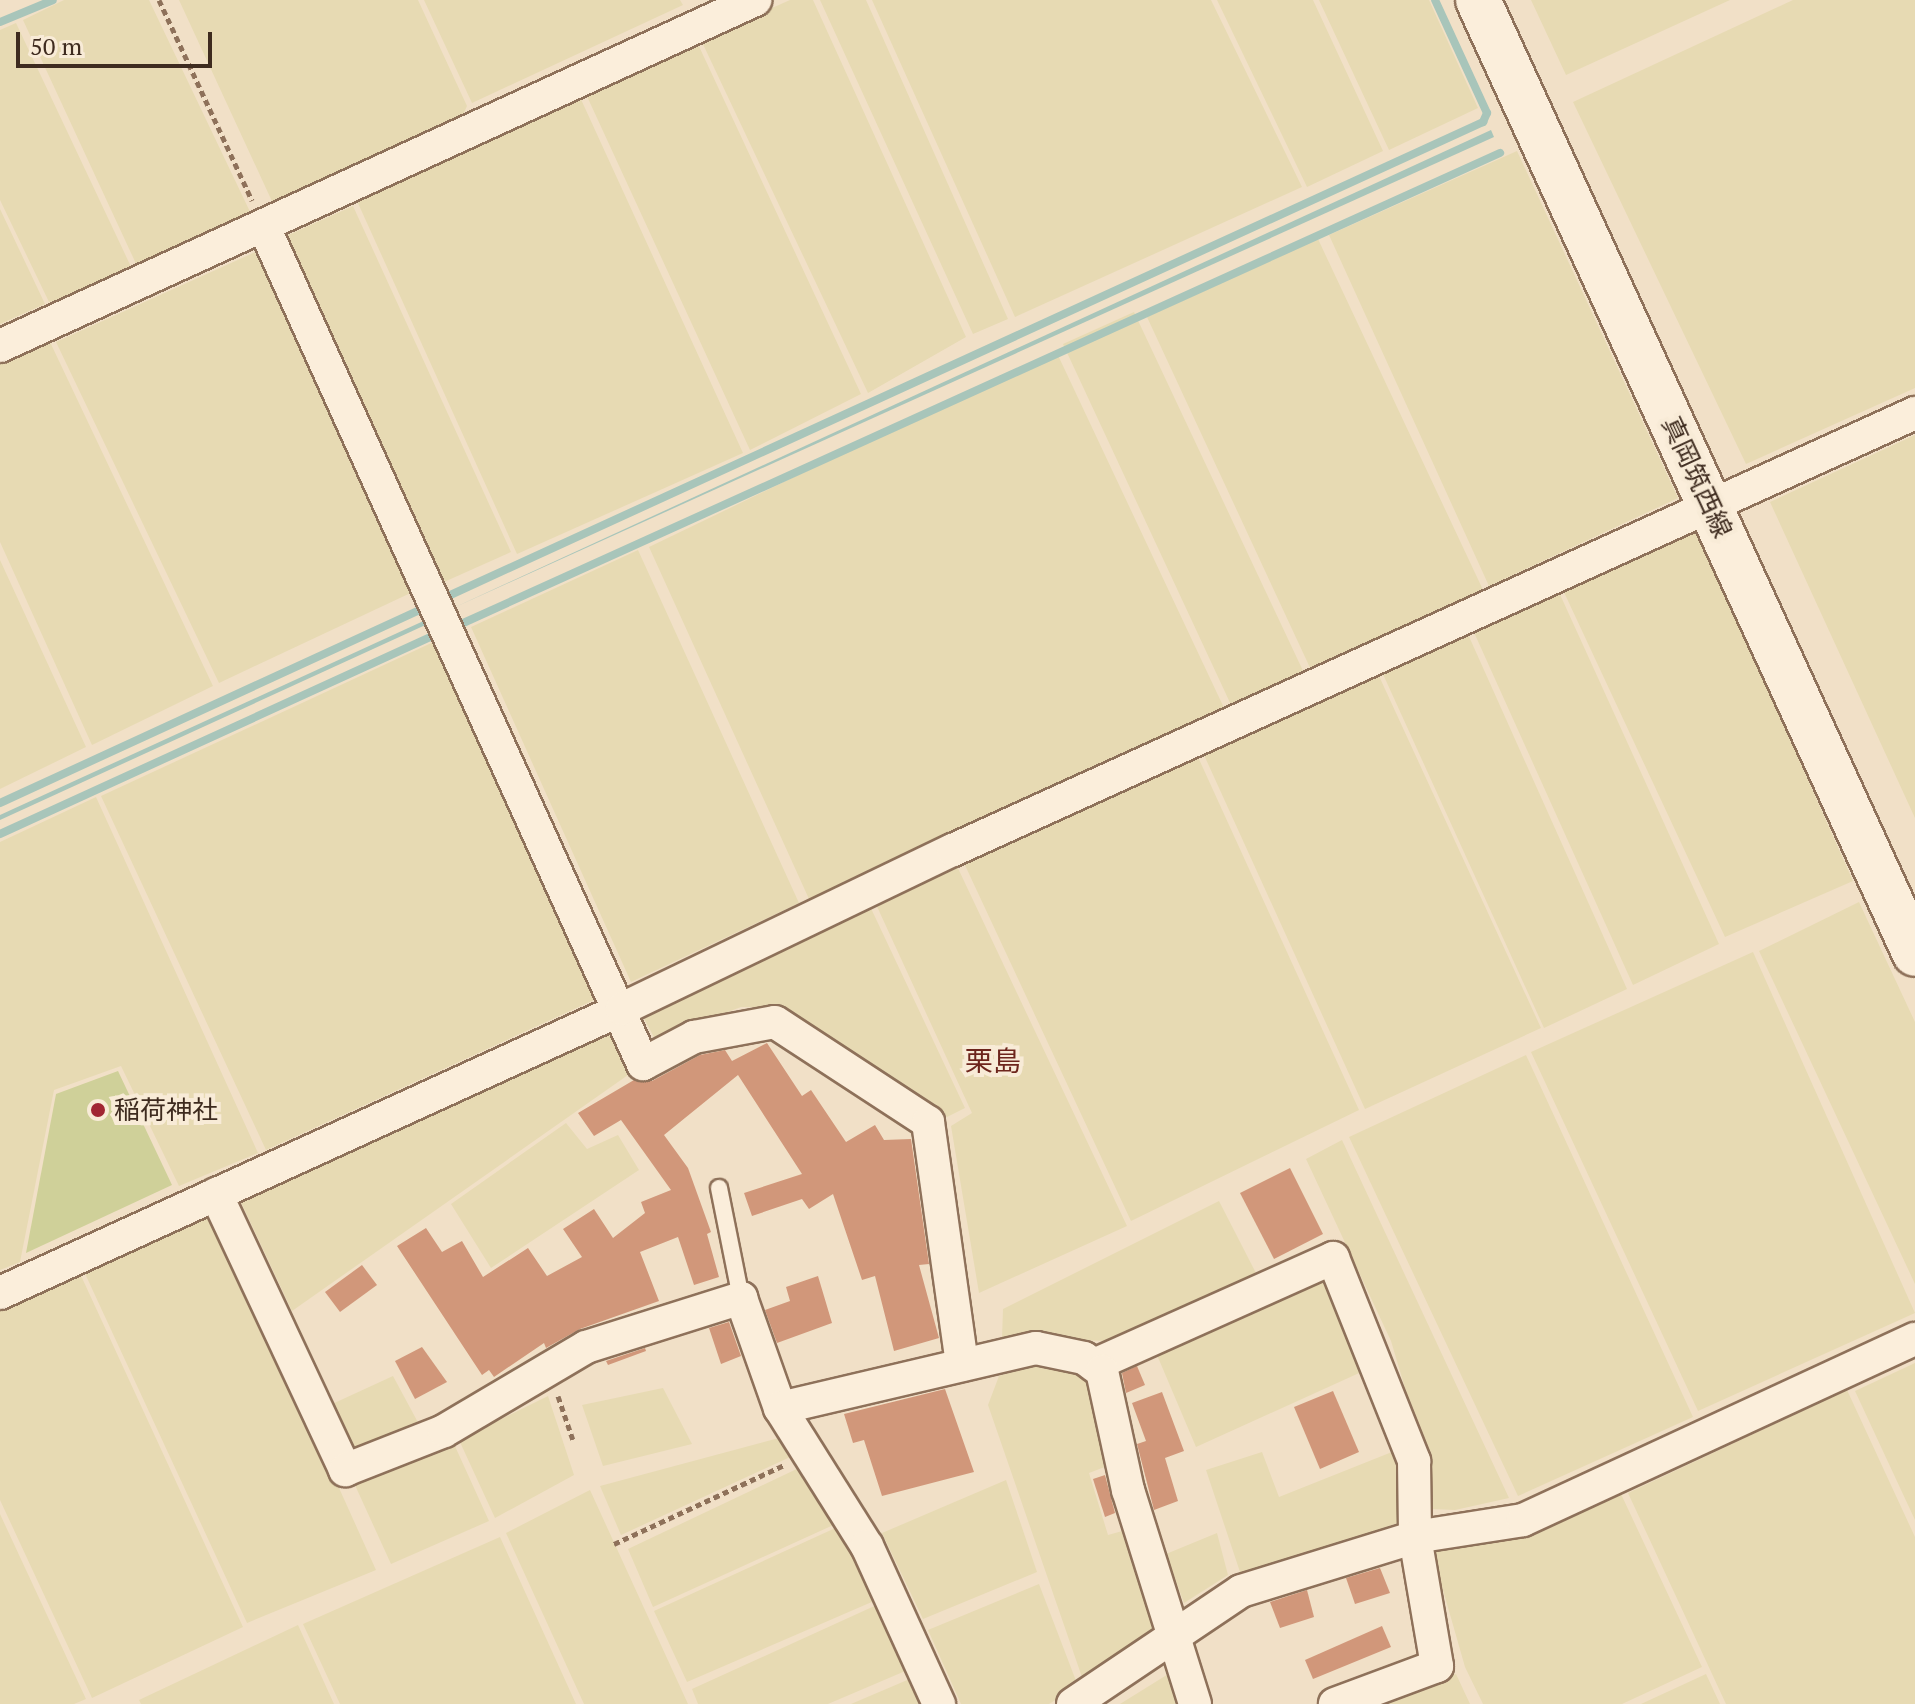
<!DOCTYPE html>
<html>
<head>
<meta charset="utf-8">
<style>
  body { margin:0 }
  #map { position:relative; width:1915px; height:1704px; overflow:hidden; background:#f1e0c7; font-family:"PT Serif","Noto Sans JP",serif }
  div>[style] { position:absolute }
  .farmland>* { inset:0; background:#e7dab3 }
  .green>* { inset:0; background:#cfd099 }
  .water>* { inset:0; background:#a8c5ba }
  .stream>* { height:8px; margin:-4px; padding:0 4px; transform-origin:4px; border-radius:4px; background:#a8c5ba }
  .building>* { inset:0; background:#d1977a }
  .path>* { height:5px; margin-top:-2.5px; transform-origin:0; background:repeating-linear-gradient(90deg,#8e715a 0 6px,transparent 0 10px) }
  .roads { filter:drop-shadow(2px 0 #8e715a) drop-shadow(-2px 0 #8e715a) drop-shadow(0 2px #8e715a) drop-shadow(0 -2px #8e715a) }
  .service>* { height:16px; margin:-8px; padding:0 8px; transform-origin:8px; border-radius:8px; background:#fbeedb }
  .minor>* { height:32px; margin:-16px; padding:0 16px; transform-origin:16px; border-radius:16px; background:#fbeedb }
  .secondary>* { height:44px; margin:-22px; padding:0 22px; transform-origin:22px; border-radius:22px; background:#fbeedb }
  .dots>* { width:22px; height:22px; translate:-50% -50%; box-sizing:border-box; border:4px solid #f8ebd7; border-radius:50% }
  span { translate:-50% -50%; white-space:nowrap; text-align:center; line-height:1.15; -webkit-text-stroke:8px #f8ebd7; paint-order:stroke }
  .street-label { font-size:26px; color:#3e2b1f }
  .poi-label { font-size:26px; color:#3e2b1f }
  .left { translate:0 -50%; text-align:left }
  .neighbourhood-label { font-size:28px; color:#6d251c }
  .scale { position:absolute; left:16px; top:32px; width:196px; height:36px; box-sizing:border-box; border:4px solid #3e2b1f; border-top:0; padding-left:10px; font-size:24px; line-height:28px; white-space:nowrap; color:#3e2b1f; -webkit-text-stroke:6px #f8ebd7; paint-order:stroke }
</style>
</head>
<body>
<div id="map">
  <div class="farmland">
    <i style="clip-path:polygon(64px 0,149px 0,253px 218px,138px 268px,23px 20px)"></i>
    <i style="clip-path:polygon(179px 0,418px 0,467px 106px,461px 119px,276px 210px)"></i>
    <i style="clip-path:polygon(424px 0,680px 0,683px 5px,472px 103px)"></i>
    <i style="clip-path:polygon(790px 0,813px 0,966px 337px,868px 393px,701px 40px)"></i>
    <i style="clip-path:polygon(820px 0,866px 0,1008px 319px,973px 334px)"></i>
    <i style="clip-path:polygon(872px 0,1211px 0,1302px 187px,1015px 317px)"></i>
    <i style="clip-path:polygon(1217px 0,1313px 0,1383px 151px,1307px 187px)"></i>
    <i style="clip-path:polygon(1319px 0,1429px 0,1478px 108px,1389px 150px)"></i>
    <i style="clip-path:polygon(1531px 0,1730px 0,1566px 75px)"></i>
    <i style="clip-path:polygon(1793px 0,1915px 0,1915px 388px,1746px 464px,1573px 102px)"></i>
    <i style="clip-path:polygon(16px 23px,133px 271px,81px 295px,49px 302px,0 200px,0 30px)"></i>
    <i style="clip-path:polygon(697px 42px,861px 394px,750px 450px,585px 92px)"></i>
    <i style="clip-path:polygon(579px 95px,743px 453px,517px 554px,357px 201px)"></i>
    <i style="clip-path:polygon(1517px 151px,1678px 498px,1489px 586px,1329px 235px)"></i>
    <i style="clip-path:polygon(353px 206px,511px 552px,444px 582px,286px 236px)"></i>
    <i style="clip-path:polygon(0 209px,45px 304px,0 324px)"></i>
    <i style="clip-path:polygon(1318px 239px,1484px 592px,1312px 672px,1147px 317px)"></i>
    <i style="clip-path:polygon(262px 249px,417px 590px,219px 683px,56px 342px)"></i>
    <i style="clip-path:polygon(1134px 312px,1305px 675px,1232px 707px,1063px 344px)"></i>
    <i style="clip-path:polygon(50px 342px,213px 686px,92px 745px,0 542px,0 363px)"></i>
    <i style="clip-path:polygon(1056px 351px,1225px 710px,809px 899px,649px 547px)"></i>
    <i style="clip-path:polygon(1915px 435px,1915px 818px,1770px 502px)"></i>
    <i style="clip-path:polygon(1696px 529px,1853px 881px,1725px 937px,1562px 588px)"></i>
    <i style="clip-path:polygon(638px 550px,799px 903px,631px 982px,471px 627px)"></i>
    <i style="clip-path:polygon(0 560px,86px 747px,0 789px)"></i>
    <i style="clip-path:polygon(1558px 590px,1719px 944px,1633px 985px,1472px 628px)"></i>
    <i style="clip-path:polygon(1467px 632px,1627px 989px,1544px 1028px,1382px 672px)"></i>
    <i style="clip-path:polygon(440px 639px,605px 995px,266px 1150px,101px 796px)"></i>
    <i style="clip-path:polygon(1379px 676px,1541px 1028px,1365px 1109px,1204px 755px)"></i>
    <i style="clip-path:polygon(1198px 757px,1359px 1110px,1131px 1221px,963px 861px)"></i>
    <i style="clip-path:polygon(96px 797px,258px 1153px,179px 1186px,121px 1066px,54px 1090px,20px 1262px,0 1270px,0 842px)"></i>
    <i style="clip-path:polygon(956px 864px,1127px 1226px,979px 1293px,951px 1126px,972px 1113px,874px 900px)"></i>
    <i style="clip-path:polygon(868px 902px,965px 1108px,947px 1117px,785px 1007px,741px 1007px,655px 1039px,641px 1013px)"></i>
    <i style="clip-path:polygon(1859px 902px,1915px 1022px,1915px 1284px,1759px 951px)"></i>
    <i style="clip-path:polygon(1753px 952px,1915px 1313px,1698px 1411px,1531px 1052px)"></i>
    <i style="clip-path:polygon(615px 1029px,628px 1075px,292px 1311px,239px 1198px)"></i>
    <i style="clip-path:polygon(1526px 1055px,1693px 1417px,1518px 1496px,1349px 1137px)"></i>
    <i style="clip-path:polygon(566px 1123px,587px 1149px,618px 1135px,639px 1170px,491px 1268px,451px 1204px)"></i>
    <i style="clip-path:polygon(1342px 1140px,1509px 1498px,1455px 1510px,1431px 1509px,1422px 1445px,1391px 1341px,1306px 1159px)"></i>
    <i style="clip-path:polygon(1219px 1201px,1257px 1275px,1112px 1341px,1002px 1338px,1003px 1309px)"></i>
    <i style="clip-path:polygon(212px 1206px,376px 1570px,247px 1623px,81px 1265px)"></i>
    <i style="clip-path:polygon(77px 1267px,243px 1627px,92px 1698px,0 1500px,0 1302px)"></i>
    <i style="clip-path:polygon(1326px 1273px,1368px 1369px,1196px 1447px,1157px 1355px)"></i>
    <i style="clip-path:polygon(1915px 1363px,1915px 1520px,1855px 1391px)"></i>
    <i style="clip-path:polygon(1032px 1366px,1076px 1370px,1095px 1381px,1115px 1463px,1089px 1473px,1108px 1535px,1133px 1528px,1163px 1629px,1084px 1683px,988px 1405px,999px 1376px)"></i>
    <i style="clip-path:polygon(393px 1376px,421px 1428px,354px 1451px,330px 1405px)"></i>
    <i style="clip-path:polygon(663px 1388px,692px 1444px,603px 1466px,582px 1405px)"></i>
    <i style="clip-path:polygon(1847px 1390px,1915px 1537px,1915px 1704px,1726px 1704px,1628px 1493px)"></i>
    <i style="clip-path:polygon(548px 1396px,574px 1475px,495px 1518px,459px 1440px)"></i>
    <i style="clip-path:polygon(790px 1435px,799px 1453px,621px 1535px,600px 1486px)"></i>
    <i style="clip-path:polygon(454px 1444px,489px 1521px,391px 1564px,354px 1483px)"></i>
    <i style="clip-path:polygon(1397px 1450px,1407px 1499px,1403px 1521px,1242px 1578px,1206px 1470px,1262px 1452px,1279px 1497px)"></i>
    <i style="clip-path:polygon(803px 1466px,840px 1522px,653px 1607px,628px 1549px)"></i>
    <i style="clip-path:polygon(1006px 1480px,1037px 1572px,923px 1619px,882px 1533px)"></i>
    <i style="clip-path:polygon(590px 1490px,688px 1704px,584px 1704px,506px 1533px)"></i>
    <i style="clip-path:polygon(1621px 1494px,1702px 1667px,1622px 1704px,1483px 1704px,1465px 1667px,1431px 1548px,1530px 1533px)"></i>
    <i style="clip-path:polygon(0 1514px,86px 1699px,74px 1704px,0 1704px)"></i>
    <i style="clip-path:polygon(842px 1525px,881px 1598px,687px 1682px,654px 1611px)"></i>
    <i style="clip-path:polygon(1217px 1533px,1228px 1575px,1184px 1603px,1166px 1554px)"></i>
    <i style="clip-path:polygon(500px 1537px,576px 1704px,340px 1704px,303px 1624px)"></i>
    <i style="clip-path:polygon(1039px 1584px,1078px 1686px,1049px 1704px,961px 1704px,928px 1630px)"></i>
    <i style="clip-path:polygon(881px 1603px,910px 1669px,828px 1704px,698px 1704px,692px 1689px)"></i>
    <i style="clip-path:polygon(298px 1625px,334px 1704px,141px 1704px,139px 1700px)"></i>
    <i style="clip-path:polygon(1178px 1668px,1190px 1704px,1120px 1704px)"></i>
    <i style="clip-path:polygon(1456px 1674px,1470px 1704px,1374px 1704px)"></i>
    <i style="clip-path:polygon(1706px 1674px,1720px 1704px,1641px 1704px)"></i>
    <i style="clip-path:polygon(912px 1678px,923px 1704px,851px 1704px)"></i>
  </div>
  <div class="green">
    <i style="clip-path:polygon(118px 1071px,172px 1185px,26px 1253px,56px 1094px)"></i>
  </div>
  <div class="water">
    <i style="clip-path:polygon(1491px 130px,1494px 137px,451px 609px)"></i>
    <i style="clip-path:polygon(430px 618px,432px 622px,0 820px,0 815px)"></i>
  </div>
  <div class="stream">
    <i style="left:0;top:22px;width:57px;rotate:-22.5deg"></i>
    <i style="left:446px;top:597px;width:1141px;rotate:-24.61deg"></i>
    <i style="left:1483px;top:122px;width:10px;rotate:-66deg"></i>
    <i style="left:1487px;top:113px;width:124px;rotate:-114.7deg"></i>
    <i style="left:461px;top:624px;width:1141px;rotate:-24.39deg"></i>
    <i style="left:0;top:803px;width:464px;rotate:-24.7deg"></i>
    <i style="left:0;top:834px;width:476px;rotate:-24.6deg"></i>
  </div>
  <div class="building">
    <i style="clip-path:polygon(767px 1043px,802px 1096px,811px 1090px,846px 1142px,875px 1125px,884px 1140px,911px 1139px,929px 1264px,919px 1265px,939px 1338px,894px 1351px,875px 1276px,862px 1280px,833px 1194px,809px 1209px,802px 1199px,752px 1216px,744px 1193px,802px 1174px,738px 1075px,664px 1135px,688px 1168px,711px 1232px,707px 1234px,719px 1277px,694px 1285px,678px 1237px,640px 1252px,659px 1301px,580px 1329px,546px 1348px,544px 1343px,494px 1377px,489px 1370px,482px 1375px,397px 1246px,426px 1228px,442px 1252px,462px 1241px,483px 1277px,528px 1248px,547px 1276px,582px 1257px,563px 1229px,594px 1209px,613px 1238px,645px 1213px,641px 1202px,671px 1190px,621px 1120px,594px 1136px,578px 1113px,634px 1080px,652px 1081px,700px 1055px,725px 1050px,732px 1061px)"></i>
    <i style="clip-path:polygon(1290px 1168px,1323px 1234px,1274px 1259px,1240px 1193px)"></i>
    <i style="clip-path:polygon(362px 1265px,377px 1285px,340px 1312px,325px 1292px)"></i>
    <i style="clip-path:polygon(818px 1276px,832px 1323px,777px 1343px,765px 1310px,790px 1301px,786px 1287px)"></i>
    <i style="clip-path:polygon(729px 1322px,741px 1356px,721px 1364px,709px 1328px)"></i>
    <i style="clip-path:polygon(422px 1347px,447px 1382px,415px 1399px,395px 1361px)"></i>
    <i style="clip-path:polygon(645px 1348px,646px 1351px,608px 1365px,606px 1361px)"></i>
    <i style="clip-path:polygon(1137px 1366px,1145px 1385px,1126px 1393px,1122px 1373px)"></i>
    <i style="clip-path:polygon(945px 1389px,974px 1472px,882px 1496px,864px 1440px,853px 1443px,844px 1414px)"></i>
    <i style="clip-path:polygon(1333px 1391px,1359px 1452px,1320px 1469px,1294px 1407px)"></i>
    <i style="clip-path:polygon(1162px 1392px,1184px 1451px,1165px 1458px,1178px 1501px,1154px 1510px,1137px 1444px,1146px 1441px,1132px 1403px)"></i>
    <i style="clip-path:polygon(1105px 1475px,1115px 1513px,1105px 1517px,1093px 1479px)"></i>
    <i style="clip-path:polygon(1380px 1568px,1390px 1593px,1355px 1604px,1346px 1578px)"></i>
    <i style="clip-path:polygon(1307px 1590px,1314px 1617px,1280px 1628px,1270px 1602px)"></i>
    <i style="clip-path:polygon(1382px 1626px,1391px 1647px,1313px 1679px,1305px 1660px)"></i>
  </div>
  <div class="path">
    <i style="left:159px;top:0;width:221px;rotate:65.1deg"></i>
    <i style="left:558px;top:1396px;width:46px;rotate:71.2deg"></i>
    <i style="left:614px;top:1544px;width:187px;rotate:-24.9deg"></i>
  </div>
  <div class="roads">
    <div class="service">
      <i style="left:719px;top:1188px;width:112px;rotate:78.7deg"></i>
    </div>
    <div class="minor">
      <i style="left:264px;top:227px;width:919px;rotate:65.64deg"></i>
      <i style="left:643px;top:1064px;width:58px;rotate:-27.9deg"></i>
      <i style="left:694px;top:1037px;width:82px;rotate:-10.5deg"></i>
      <i style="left:775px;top:1022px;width:183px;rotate:33.2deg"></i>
      <i style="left:928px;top:1122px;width:245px;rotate:82deg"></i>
      <i style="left:0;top:346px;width:831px;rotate:-24.62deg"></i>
      <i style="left:216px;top:1194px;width:305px;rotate:64.9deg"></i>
      <i style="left:345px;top:1470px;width:106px;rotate:-21.5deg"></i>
      <i style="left:444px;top:1431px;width:165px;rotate:-30.6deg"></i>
      <i style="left:586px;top:1347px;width:163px;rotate:-17.5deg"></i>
      <i style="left:741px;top:1298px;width:117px;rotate:70.5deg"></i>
      <i style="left:780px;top:1408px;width:163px;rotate:57.8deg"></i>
      <i style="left:867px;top:1546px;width:174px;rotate:65.5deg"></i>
      <i style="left:0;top:1293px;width:684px;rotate:-24.54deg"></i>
      <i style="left:622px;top:1009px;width:367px;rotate:-25.7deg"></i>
      <i style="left:953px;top:850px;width:1057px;rotate:-24.43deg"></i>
      <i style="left:1094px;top:1365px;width:262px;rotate:-24.1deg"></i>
      <i style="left:1333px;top:1258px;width:219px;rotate:68.2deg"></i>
      <i style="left:1414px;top:1461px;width:76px;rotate:89.2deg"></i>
      <i style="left:1415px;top:1537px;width:131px;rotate:80.3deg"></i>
      <i style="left:1437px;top:1666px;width:109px;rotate:159.6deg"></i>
      <i style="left:780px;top:1408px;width:263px;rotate:-13.2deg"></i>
      <i style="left:1036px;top:1348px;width:49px;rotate:11.8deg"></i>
      <i style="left:1084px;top:1358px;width:22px;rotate:36deg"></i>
      <i style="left:1102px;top:1371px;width:122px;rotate:77.7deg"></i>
      <i style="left:1128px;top:1490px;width:224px;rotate:72.6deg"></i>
      <i style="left:1073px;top:1704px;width:202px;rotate:-33.9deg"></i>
      <i style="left:1241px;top:1591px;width:182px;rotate:-17.2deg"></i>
      <i style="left:1415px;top:1537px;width:109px;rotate:-8.9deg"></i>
      <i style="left:1523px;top:1520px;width:432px;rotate:-24.8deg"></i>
    </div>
    <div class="secondary">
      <i style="left:1478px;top:0;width:1049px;rotate:65.39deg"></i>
    </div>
  </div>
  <div class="dots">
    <i style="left:98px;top:1110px;background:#a12633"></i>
  </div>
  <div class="street-label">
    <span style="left:1697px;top:477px;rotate:65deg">真岡筑西線</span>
  </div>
  <div class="poi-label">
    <span class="left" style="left:114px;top:1110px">稲荷神社</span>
  </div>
  <div class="neighbourhood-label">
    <span style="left:993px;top:1061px">栗島</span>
  </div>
  <div class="scale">50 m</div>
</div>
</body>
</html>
